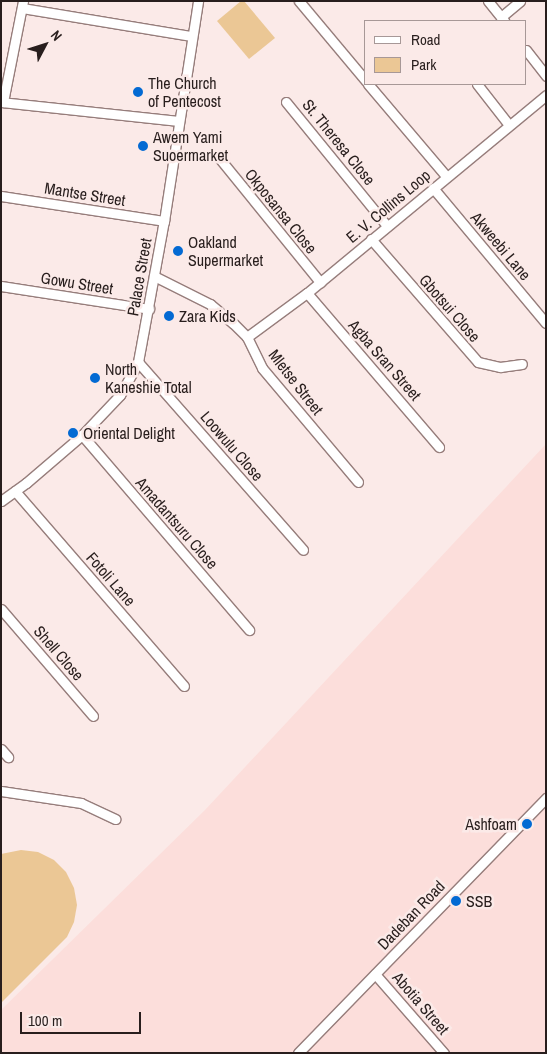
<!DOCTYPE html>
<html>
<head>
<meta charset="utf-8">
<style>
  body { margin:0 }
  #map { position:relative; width:547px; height:1054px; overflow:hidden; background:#fbeae8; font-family:"Archivo Narrow",sans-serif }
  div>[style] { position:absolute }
  .built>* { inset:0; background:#fcdedb }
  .green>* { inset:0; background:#ebc795 }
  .roads { filter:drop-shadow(1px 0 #967d7b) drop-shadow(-1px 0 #967d7b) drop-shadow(0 1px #967d7b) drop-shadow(0 -1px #967d7b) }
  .minor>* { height:9px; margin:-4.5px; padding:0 4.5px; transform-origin:4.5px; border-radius:4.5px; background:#fff }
  .dots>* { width:14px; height:14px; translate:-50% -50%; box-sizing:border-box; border:2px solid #fbeae8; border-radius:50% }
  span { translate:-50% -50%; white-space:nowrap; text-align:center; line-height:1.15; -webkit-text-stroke:5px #fbeae8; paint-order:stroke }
  .poi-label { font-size:16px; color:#281e1d }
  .left { translate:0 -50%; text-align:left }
  .right { translate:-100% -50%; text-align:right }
  .street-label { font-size:16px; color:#281e1d }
  .frame { position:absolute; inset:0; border:2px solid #281e1d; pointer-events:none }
  .legend { position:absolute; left:364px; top:20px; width:162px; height:65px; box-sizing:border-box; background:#fbeae8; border:1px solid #a79897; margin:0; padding:6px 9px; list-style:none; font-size:15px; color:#281e1d }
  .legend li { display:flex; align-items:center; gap:10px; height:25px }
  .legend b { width:25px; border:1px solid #a79897 }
  .north { position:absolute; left:20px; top:20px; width:50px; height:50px; -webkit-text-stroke:4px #fbeae8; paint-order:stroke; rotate:50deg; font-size:14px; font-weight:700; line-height:20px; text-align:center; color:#281e1d }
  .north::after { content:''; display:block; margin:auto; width:18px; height:22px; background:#281e1d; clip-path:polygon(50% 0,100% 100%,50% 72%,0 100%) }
  .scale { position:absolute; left:20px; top:1012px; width:121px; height:22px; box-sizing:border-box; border:2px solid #281e1d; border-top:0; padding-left:6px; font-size:15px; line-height:18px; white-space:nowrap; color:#281e1d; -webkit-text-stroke:4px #fbeae8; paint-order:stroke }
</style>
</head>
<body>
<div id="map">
  <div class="built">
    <i style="clip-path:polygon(546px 444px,546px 1053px,1px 1053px,1px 1010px,205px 810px)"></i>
  </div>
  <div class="green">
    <i style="clip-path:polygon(241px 1px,244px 1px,275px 38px,249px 59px,217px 21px)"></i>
    <i style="clip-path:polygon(21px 850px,38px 852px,54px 860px,66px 872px,74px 888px,77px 905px,74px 922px,67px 937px,1px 1003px,1px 854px)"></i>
  </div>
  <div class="roads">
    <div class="minor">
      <i style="left:299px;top:1px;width:104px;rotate:50.1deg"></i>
      <i style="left:488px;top:1px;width:26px;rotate:51deg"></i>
      <i style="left:22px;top:8px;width:172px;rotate:9.4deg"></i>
      <i style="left:501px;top:17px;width:25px;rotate:-40deg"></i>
      <i style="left:526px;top:50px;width:33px;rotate:52deg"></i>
      <i style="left:368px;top:84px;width:121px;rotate:49.7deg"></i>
      <i style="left:477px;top:84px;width:52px;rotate:52deg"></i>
      <i style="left:1px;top:102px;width:179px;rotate:6.1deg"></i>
      <i style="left:3px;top:102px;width:103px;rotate:-78.8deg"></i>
      <i style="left:286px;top:102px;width:160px;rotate:50.8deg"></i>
      <i style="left:220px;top:159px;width:159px;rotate:50.9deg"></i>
      <i style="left:433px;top:188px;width:176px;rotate:50.1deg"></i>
      <i style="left:1px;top:196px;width:165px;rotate:8.7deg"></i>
      <i style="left:371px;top:239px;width:163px;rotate:49deg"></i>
      <i style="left:478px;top:362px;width:23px;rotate:13deg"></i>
      <i style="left:500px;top:367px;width:22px;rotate:-8deg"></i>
      <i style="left:154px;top:276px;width:63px;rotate:26.6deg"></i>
      <i style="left:210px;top:304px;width:30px;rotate:40deg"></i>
      <i style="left:233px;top:323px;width:20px;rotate:45deg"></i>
      <i style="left:247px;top:337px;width:34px;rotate:64deg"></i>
      <i style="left:262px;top:368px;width:149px;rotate:49.9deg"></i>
      <i style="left:1px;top:286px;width:150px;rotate:8.8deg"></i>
      <i style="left:307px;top:293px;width:203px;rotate:49.4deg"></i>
      <i style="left:247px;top:337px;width:74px;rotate:-36.3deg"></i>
      <i style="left:307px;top:293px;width:310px;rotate:-39.6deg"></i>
      <i style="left:138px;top:362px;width:250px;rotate:48.7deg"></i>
      <i style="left:82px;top:435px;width:257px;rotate:49.4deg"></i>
      <i style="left:15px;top:491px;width:258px;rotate:49.1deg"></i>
      <i style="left:1px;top:501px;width:31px;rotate:-36deg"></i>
      <i style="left:26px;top:483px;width:74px;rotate:-40.6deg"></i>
      <i style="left:82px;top:435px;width:55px;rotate:-46.5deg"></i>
      <i style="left:120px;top:395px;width:38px;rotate:-61deg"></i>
      <i style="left:138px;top:362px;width:143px;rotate:-79.6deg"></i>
      <i style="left:164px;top:221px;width:223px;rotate:-81.2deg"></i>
      <i style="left:1px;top:609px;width:141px;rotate:49.3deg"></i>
      <i style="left:1px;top:749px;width:11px;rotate:49deg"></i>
      <i style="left:1px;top:791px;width:81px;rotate:8.5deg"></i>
      <i style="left:81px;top:803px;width:38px;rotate:25deg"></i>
      <i style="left:375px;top:974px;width:105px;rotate:48.9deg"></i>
      <i style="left:298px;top:1053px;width:356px;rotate:-45.8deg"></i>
    </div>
  </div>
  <div class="dots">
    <i style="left:138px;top:92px;background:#036ad3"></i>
    <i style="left:143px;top:146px;background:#036ad3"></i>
    <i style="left:178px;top:251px;background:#036ad3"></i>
    <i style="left:169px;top:316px;background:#036ad3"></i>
    <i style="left:95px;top:378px;background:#036ad3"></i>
    <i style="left:73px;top:433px;background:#036ad3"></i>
    <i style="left:527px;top:824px;background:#036ad3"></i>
    <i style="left:456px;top:901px;background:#036ad3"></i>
  </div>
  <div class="poi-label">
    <span class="left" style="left:148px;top:92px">The Church<br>of Pentecost</span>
    <span class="left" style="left:153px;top:146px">Awem Yami<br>Suoermarket</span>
    <span class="left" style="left:188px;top:251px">Oakland<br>Supermarket</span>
    <span class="left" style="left:179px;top:316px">Zara Kids</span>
    <span class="left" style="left:105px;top:378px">North<br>Kaneshie Total</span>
    <span class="left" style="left:83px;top:433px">Oriental Delight</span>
    <span class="right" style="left:517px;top:824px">Ashfoam</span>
    <span class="left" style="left:466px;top:901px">SSB</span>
  </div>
  <div class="street-label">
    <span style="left:339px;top:142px;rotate:51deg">St. Theresa Close</span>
    <span style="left:85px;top:194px;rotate:9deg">Mantse Street</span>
    <span style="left:388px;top:206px;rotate:-40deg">E. V. Collins Loop</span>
    <span style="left:281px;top:211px;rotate:51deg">Okposansa Close</span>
    <span style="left:501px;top:246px;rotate:50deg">Akweebi Lane</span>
    <span style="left:139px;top:277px;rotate:-80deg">Palace Street</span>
    <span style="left:77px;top:283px;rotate:9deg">Gowu Street</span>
    <span style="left:450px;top:308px;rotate:49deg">Gbotsui Close</span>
    <span style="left:385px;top:360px;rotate:49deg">Agba Sran Street</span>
    <span style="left:296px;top:382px;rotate:52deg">Mletse Street</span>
    <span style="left:232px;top:446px;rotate:49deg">Loowulu Close</span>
    <span style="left:177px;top:523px;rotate:49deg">Amadantsuru Close</span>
    <span style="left:111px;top:579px;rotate:49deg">Fotoli Lane</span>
    <span style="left:59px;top:653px;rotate:49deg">Shell Close</span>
    <span style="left:411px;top:915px;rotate:-46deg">Dadeban Road</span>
    <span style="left:421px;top:1003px;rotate:49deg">Abotia Street</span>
  </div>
  <div class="frame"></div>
  <ul class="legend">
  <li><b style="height:6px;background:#fff"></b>Road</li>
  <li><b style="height:14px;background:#ebc795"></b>Park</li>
  </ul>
  <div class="north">N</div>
  <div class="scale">100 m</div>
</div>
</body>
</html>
